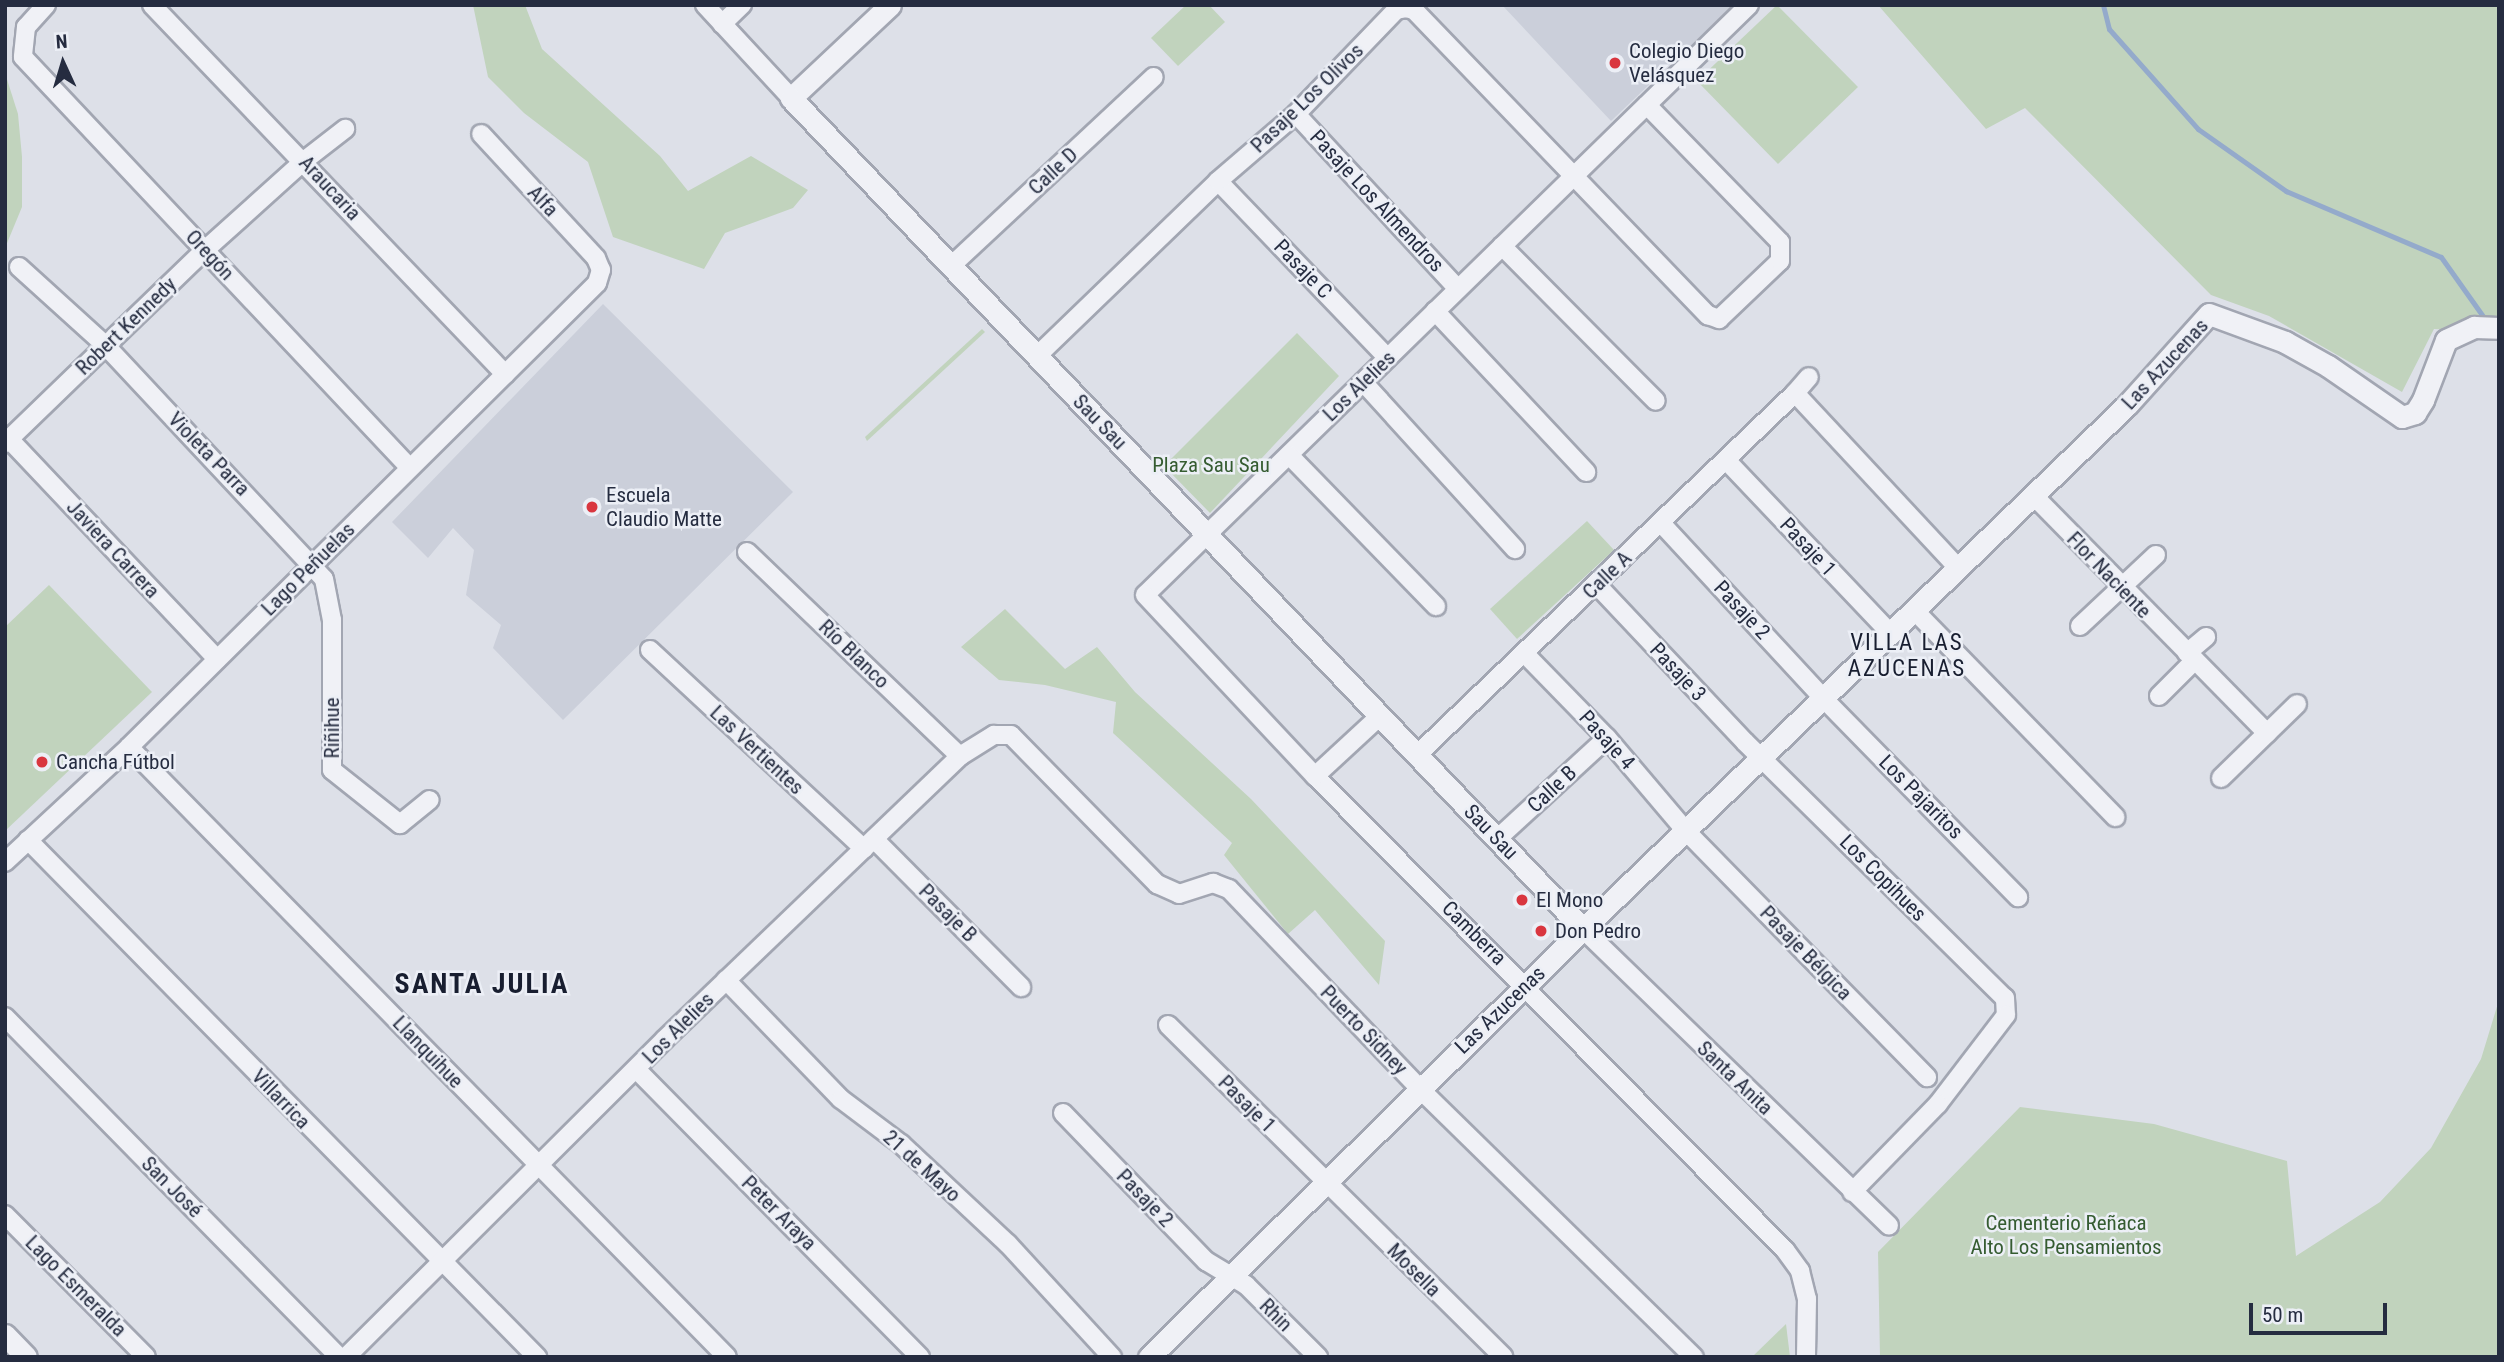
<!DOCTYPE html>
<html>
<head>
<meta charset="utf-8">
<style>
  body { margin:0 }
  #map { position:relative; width:2504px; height:1362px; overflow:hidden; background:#dde0e8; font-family:"Roboto Condensed",sans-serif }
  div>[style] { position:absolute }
  .built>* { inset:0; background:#cbcfda }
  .green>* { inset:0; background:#c1d3bd }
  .stream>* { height:5px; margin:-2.5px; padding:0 2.5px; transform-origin:2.5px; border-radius:2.5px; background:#94aacb }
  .roads { filter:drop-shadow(2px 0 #a2a6b2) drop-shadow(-2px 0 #a2a6b2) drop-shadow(0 2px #a2a6b2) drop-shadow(0 -2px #a2a6b2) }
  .minor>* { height:18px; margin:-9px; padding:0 9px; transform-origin:9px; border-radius:9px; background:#f0f1f6 }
  .tertiary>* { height:21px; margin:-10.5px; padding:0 10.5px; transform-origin:10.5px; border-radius:10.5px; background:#f0f1f6 }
  .dots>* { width:19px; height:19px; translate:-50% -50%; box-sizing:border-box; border:4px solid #eceff6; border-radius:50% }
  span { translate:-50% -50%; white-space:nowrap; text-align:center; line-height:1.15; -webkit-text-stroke:5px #eceff6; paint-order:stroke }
  .poi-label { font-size:21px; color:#252c40 }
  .left { translate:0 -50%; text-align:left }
  .street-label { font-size:21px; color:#252c40 }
  .park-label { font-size:21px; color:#355c31 }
  .neighbourhood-label { font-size:23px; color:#181e30; letter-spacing:2px }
  .district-label { font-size:28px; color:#181e30; font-weight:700; letter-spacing:2px }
  .frame { position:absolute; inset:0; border:7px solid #252c40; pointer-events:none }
  .north { position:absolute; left:28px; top:28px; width:70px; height:70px; -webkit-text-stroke:5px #eceff6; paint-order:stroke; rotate:356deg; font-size:19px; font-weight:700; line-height:28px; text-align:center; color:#252c40 }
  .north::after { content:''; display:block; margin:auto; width:24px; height:32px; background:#252c40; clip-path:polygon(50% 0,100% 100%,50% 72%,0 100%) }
  .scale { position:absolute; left:2249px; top:1303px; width:138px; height:32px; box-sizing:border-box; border:4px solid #252c40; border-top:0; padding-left:9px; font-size:21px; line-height:24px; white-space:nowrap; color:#252c40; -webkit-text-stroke:5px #eceff6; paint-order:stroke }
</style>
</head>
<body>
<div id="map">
  <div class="built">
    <i style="clip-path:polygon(1502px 5px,1733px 5px,1611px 121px)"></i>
    <i style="clip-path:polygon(603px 304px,793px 492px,563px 720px,493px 648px,501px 625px,466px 595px,474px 550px,453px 528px,428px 558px,392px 522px)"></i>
  </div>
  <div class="green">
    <i style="clip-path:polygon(473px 5px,525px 5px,542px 49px,660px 156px,688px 191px,751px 156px,808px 190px,793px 208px,725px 233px,704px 269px,613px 237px,588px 162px,524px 113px,488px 77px)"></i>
    <i style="clip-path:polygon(1186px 5px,1209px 5px,1225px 22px,1178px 66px,1151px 38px)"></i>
    <i style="clip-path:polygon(1777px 5px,1858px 87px,1778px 164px,1697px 81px)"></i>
    <i style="clip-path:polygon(1878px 5px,2499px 5px,2499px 332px,2434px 329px,2402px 392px,2269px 316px,2211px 295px,2025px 108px,1986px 129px)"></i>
    <i style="clip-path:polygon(5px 73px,18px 114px,22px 157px,22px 207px,5px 248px)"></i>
    <i style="clip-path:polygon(982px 329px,985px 332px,867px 441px,865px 437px)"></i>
    <i style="clip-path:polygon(1297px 333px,1339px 376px,1210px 513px,1164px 466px)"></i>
    <i style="clip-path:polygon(1587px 521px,1614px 550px,1517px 639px,1490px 609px)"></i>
    <i style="clip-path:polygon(49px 585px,152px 692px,5px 831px,5px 627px)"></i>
    <i style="clip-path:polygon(1005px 609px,1065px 669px,1097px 647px,1135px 692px,1251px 799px,1385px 941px,1379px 985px,1315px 910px,1288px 934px,1224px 855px,1232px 843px,1113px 733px,1116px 702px,1045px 685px,999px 680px,961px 647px)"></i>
    <i style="clip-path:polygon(2499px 1000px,2499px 1357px,1880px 1357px,1878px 1252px,2020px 1107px,2154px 1124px,2287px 1161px,2296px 1256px,2380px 1202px,2431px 1148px,2481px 1059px)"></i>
    <i style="clip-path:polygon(1786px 1324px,1790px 1357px,1752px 1357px)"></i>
  </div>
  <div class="stream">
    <i style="left:2103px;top:5px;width:25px;rotate:76deg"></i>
    <i style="left:2109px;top:29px;width:134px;rotate:48.3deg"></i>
    <i style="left:2198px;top:129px;width:108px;rotate:35.2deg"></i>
    <i style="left:2286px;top:191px;width:168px;rotate:23.1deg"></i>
    <i style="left:2441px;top:257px;width:80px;rotate:54.7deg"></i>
  </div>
  <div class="roads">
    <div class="minor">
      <i style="left:46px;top:5px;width:30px;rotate:132deg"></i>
      <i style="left:26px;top:27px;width:30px;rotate:96deg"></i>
      <i style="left:23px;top:57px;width:563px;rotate:46.73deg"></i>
      <i style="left:152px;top:5px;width:511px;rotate:46.27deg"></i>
      <i style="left:705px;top:5px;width:127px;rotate:47.2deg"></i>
      <i style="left:1749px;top:5px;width:844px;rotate:135.67deg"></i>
      <i style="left:1145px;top:595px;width:248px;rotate:46.8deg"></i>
      <i style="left:1315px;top:776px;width:668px;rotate:45.24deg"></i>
      <i style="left:1785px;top:1250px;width:26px;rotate:54deg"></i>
      <i style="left:1800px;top:1271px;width:29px;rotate:76deg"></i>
      <i style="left:1807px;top:1299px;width:58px;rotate:91deg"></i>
      <i style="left:722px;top:24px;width:28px;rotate:-44deg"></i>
      <i style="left:1296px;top:114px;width:238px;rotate:47.2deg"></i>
      <i style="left:1218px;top:181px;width:245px;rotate:46.2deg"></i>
      <i style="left:1502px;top:246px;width:218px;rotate:45.2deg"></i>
      <i style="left:951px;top:266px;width:277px;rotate:-43deg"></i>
      <i style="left:19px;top:267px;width:116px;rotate:42.2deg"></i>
      <i style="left:105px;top:345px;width:320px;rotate:46.9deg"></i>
      <i style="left:324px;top:579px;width:42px;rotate:79deg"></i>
      <i style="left:332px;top:620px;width:150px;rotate:90deg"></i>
      <i style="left:332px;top:770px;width:87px;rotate:38.5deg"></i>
      <i style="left:400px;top:824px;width:38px;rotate:-39deg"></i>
      <i style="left:1435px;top:311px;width:221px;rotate:46.8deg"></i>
      <i style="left:1037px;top:356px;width:252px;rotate:-44deg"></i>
      <i style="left:1218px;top:181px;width:103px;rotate:-40.7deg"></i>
      <i style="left:1296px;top:114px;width:144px;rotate:-46.1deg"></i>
      <i style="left:1396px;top:10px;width:10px;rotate:-11deg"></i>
      <i style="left:1406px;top:8px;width:8px;rotate:14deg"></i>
      <i style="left:1414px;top:10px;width:424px;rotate:46.1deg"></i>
      <i style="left:1708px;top:315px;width:12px;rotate:20deg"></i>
      <i style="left:1719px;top:319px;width:84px;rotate:-43.6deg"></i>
      <i style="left:1780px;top:261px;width:19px;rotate:-90deg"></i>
      <i style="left:1780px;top:242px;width:191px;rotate:-134.2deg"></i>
      <i style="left:1363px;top:382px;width:226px;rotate:47.7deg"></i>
      <i style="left:1795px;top:393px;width:21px;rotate:-49deg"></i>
      <i style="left:9px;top:439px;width:303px;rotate:46.6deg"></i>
      <i style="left:5px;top:443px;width:278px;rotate:-44deg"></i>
      <i style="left:205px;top:250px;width:135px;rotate:-42deg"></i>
      <i style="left:305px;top:160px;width:51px;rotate:-37.8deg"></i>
      <i style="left:1289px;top:455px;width:211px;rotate:45.8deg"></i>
      <i style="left:1726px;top:460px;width:238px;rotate:46.5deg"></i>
      <i style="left:2033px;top:495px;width:334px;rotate:45.5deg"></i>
      <i style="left:1661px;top:523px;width:238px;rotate:47.2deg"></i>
      <i style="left:1823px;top:698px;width:279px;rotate:45.6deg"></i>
      <i style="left:747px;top:552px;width:295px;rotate:43.8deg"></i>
      <i style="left:1597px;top:585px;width:216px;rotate:46.7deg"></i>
      <i style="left:1745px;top:742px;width:365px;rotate:44.6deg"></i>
      <i style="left:2005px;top:998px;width:17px;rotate:87deg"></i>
      <i style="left:2006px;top:1015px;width:112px;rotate:127.4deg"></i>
      <i style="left:1938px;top:1104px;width:123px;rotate:134.3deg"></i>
      <i style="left:1914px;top:610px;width:289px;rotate:45.8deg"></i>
      <i style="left:2080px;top:626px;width:104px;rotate:-43.1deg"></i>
      <i style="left:650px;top:650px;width:292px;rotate:42.9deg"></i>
      <i style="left:2187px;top:653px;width:25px;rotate:-40deg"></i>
      <i style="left:1525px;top:654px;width:117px;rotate:45.7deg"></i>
      <i style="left:1607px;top:738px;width:121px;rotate:49.7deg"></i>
      <i style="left:1685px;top:830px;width:346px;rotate:45.6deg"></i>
      <i style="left:2159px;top:696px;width:49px;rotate:-45deg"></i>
      <i style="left:129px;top:747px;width:854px;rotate:45.57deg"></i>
      <i style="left:1417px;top:755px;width:523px;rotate:-43.76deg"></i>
      <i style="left:1795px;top:393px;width:239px;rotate:47deg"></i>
      <i style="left:1315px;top:776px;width:88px;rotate:-42.7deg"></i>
      <i style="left:2221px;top:778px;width:106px;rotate:-44.2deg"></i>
      <i style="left:874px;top:839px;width:209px;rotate:45.2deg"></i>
      <i style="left:1497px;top:839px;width:149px;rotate:-42.6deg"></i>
      <i style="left:28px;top:840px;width:726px;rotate:45.45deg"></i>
      <i style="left:5px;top:862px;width:169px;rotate:-42.8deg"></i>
      <i style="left:129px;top:747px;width:659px;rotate:-44.75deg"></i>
      <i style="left:597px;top:283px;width:14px;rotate:-73deg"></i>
      <i style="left:601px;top:270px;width:13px;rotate:-113deg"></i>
      <i style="left:596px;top:258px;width:169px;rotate:-132.8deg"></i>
      <i style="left:1583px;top:929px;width:426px;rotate:44.1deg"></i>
      <i style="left:726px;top:980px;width:165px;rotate:46deg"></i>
      <i style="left:841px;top:1099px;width:75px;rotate:36.9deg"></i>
      <i style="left:901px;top:1144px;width:146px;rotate:43.1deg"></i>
      <i style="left:1008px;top:1244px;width:154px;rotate:47.4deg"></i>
      <i style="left:5px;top:1017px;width:477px;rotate:45.5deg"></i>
      <i style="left:1168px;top:1025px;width:472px;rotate:44.7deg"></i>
      <i style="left:637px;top:1070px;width:403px;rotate:45.4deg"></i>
      <i style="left:1063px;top:1113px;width:206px;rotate:46deg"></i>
      <i style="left:1206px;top:1261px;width:47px;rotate:31deg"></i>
      <i style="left:1246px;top:1285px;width:102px;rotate:45deg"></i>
      <i style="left:5px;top:1215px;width:200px;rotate:45.2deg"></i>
      <i style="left:346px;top:1357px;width:450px;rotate:-44.9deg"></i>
      <i style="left:665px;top:1039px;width:409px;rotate:-43.8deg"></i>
      <i style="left:960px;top:756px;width:40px;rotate:-32deg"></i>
      <i style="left:994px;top:735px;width:17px"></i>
      <i style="left:1011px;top:735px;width:209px;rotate:45.6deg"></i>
      <i style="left:1157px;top:884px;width:24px;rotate:24deg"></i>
      <i style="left:1179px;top:894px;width:36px;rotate:-18deg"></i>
      <i style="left:1213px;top:883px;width:17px;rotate:21deg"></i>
      <i style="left:1229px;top:889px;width:275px;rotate:46.3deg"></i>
      <i style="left:1419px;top:1088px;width:385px;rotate:44.4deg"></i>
    </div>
    <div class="tertiary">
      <i style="left:890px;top:5px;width:136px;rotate:136.8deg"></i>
      <i style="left:791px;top:98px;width:1148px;rotate:46.38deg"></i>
      <i style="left:5px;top:1335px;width:30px;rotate:46deg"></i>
      <i style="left:1149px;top:1357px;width:610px;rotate:-44.6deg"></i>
      <i style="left:1583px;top:929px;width:755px;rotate:-43.93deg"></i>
      <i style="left:2127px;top:405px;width:122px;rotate:-48deg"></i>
      <i style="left:2209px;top:314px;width:81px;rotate:20.2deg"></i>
      <i style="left:2285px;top:342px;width:49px;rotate:29.2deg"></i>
      <i style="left:2328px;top:366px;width:90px;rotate:34.6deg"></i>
      <i style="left:2402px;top:417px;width:14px;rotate:-17deg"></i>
      <i style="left:2415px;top:413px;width:15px;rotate:-58deg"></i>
      <i style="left:2423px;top:400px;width:64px;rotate:-69deg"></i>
      <i style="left:2446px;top:340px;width:31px;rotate:-25deg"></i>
      <i style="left:2474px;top:327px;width:25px;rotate:2deg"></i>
    </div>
  </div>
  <div class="dots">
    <i style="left:1615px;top:63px;background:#d9363f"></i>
    <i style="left:592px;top:507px;background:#d9363f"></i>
    <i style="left:42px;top:762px;background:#d9363f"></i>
    <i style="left:1522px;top:900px;background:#d9363f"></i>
    <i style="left:1541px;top:931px;background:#d9363f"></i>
  </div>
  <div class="poi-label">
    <span class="left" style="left:1629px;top:63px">Colegio Diego<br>Velásquez</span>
    <span class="left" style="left:606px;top:507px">Escuela<br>Claudio Matte</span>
    <span class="left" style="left:56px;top:762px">Cancha Fútbol</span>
    <span class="left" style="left:1536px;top:900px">El Mono</span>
    <span class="left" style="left:1555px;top:931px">Don Pedro</span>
  </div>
  <div class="street-label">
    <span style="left:1307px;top:98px;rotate:-44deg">Pasaje Los Olivos</span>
    <span style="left:1053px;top:171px;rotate:-43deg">Calle D</span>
    <span style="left:330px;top:188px;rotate:47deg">Araucaria</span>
    <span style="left:543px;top:201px;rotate:47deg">Alfa</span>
    <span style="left:1377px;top:201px;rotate:47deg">Pasaje Los Almendros</span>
    <span style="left:210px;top:255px;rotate:47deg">Oregón</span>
    <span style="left:1303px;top:269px;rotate:46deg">Pasaje C</span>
    <span style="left:126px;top:326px;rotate:-44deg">Robert Kennedy</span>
    <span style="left:2165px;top:364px;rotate:-47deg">Las Azucenas</span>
    <span style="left:1359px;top:386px;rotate:-44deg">Los Alelies</span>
    <span style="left:1100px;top:422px;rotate:46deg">Sau Sau</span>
    <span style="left:209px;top:454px;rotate:46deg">Violeta Parra</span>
    <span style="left:1808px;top:547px;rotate:47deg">Pasaje 1</span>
    <span style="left:113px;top:549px;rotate:47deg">Javiera Carrera</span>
    <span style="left:308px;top:569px;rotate:-45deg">Lago Peñuelas</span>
    <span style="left:1607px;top:575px;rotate:-44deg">Calle A</span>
    <span style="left:2109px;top:575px;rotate:46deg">Flor Naciente</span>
    <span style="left:1742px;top:610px;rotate:47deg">Pasaje 2</span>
    <span style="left:854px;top:654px;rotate:44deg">Río Blanco</span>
    <span style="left:1678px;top:672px;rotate:47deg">Pasaje 3</span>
    <span style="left:332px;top:728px;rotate:-90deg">Riñihue</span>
    <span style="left:1607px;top:740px;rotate:48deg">Pasaje 4</span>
    <span style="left:757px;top:750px;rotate:43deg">Las Vertientes</span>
    <span style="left:1552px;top:789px;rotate:-43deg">Calle B</span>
    <span style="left:1921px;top:797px;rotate:45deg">Los Pajaritos</span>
    <span style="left:1491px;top:832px;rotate:46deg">Sau Sau</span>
    <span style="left:1883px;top:878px;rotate:45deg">Los Copihues</span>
    <span style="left:948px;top:913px;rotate:45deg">Pasaje B</span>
    <span style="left:1474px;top:933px;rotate:45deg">Camberra</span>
    <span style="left:1806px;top:953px;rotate:46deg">Pasaje Bélgica</span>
    <span style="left:1500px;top:1010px;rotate:-44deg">Las Azucenas</span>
    <span style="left:678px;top:1028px;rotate:-45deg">Los Alelies</span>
    <span style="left:1364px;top:1030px;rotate:46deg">Puerto Sidney</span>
    <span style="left:428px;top:1052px;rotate:46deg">Llanquihue</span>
    <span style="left:1735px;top:1078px;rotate:44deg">Santa Anita</span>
    <span style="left:281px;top:1099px;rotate:46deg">Villarrica</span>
    <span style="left:1247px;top:1104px;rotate:45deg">Pasaje 1</span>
    <span style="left:922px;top:1166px;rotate:42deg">21 de Mayo</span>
    <span style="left:172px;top:1187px;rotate:45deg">San José</span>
    <span style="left:1145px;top:1198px;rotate:46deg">Pasaje 2</span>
    <span style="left:779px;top:1213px;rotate:45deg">Peter Araya</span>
    <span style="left:1414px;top:1270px;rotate:45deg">Mosella</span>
    <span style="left:76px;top:1286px;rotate:45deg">Lago Esmeralda</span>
    <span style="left:1276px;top:1315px;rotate:45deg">Rhin</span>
  </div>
  <div class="park-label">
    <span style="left:1211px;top:465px">Plaza Sau Sau</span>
    <span style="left:2066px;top:1235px">Cementerio Reñaca<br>Alto Los Pensamientos</span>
  </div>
  <div class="neighbourhood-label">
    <span style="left:1907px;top:656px">VILLA LAS<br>AZUCENAS</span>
  </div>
  <div class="district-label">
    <span style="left:482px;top:984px">SANTA JULIA</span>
  </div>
  <div class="frame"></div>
  <div class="north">N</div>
  <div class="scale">50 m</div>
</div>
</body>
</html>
